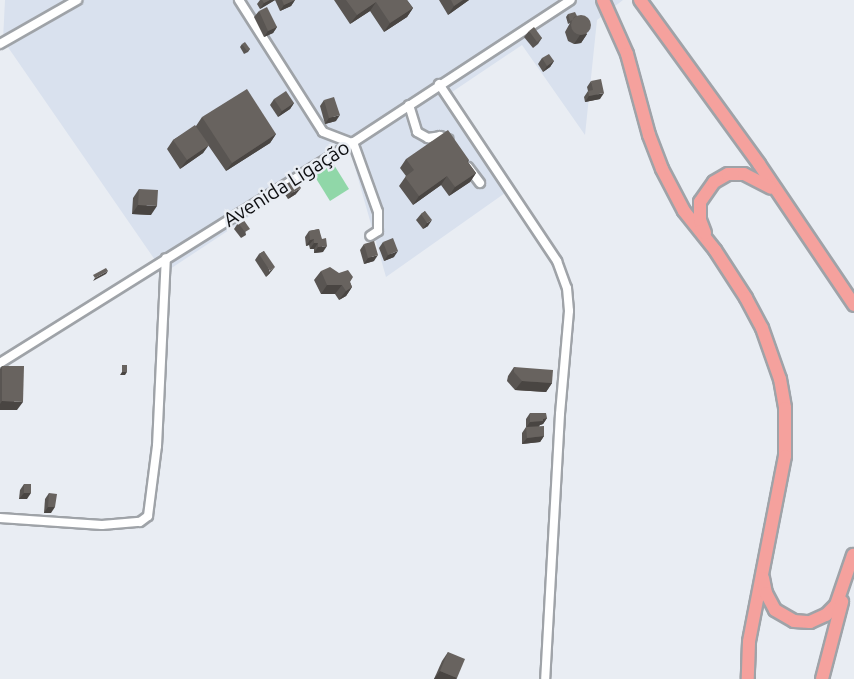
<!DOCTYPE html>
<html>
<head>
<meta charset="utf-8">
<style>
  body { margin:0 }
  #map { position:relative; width:854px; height:679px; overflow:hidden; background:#e9edf3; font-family:Ubuntu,sans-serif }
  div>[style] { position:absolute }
  .built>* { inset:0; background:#d9e1ee }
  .green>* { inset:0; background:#90d7a8 }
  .roads { filter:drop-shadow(2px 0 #9fa3a8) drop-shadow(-2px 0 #9fa3a8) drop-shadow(0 2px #9fa3a8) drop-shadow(0 -2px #9fa3a8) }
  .minor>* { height:8px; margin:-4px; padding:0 4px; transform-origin:4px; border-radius:4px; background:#fff }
  .highway>* { height:12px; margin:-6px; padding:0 6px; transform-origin:6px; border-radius:6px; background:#f5a19d }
  .wall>* { inset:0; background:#595552 }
  .shaded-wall>* { inset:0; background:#494542 }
  .building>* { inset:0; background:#68635f }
  .round { border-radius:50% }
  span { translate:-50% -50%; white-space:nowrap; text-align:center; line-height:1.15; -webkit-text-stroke:5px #e9edf3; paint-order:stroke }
  .street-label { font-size:20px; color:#0e0f11 }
</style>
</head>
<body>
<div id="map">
  <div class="built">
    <i style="clip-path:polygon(5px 0,623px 0,597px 20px,585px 135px,522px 45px,452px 92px,515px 186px,386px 277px,350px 150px,164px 273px,3px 40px)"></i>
  </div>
  <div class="green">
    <i style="clip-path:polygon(331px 160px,349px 189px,330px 201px,312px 172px)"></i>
  </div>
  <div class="roads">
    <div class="minor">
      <i style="left:239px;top:0;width:156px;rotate:57.5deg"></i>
      <i style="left:323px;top:132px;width:30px;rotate:21deg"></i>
      <i style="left:0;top:44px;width:89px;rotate:-29.7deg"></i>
      <i style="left:439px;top:84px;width:213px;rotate:56.3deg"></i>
      <i style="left:557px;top:261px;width:29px;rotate:70deg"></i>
      <i style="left:567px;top:288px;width:23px;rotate:85deg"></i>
      <i style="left:569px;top:311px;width:103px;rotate:95deg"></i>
      <i style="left:560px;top:414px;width:265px;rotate:93.2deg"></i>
      <i style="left:409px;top:105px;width:28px;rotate:73deg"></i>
      <i style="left:417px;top:132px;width:13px;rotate:29deg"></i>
      <i style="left:428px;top:138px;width:12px;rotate:-9deg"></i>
      <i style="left:440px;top:136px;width:9px;rotate:21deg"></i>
      <i style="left:353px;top:142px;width:74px;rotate:70.3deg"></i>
      <i style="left:378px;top:212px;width:19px;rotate:90deg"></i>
      <i style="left:378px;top:231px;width:9px;rotate:148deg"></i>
      <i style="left:468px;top:167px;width:20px;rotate:53deg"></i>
      <i style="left:0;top:363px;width:404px;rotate:-32deg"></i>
      <i style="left:343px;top:149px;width:272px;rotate:-33.2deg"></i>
      <i style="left:0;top:518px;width:102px;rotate:3.9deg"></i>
      <i style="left:102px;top:525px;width:38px;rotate:-5deg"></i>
      <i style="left:140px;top:522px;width:10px;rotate:-37deg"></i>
      <i style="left:148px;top:516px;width:71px;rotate:-82.7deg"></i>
      <i style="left:157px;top:446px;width:188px;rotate:-87.3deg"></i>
    </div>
    <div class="highway">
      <i style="left:603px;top:0;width:59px;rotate:66deg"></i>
      <i style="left:627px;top:54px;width:84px;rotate:74.8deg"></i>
      <i style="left:649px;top:135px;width:36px;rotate:69deg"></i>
      <i style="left:662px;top:169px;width:47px;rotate:62.4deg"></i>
      <i style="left:684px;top:211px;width:50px;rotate:51.5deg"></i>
      <i style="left:715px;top:250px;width:57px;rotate:57.1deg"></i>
      <i style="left:746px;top:298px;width:34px;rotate:62deg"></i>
      <i style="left:762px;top:328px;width:54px;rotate:70.6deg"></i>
      <i style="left:780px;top:379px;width:29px;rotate:80deg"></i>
      <i style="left:785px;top:408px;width:48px;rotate:90deg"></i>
      <i style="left:785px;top:456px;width:189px;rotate:101deg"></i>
      <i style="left:749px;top:642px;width:37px;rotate:92deg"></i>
      <i style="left:640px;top:0;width:203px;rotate:54deg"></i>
      <i style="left:759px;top:164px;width:170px;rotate:56deg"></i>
      <i style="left:705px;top:233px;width:14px;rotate:-111deg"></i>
      <i style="left:700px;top:220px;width:18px;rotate:-90deg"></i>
      <i style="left:700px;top:202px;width:24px;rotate:-55deg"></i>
      <i style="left:714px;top:182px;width:16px;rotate:-30deg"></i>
      <i style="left:728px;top:174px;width:16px"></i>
      <i style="left:744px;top:174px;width:30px;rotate:27deg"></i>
      <i style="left:763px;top:578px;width:15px;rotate:79deg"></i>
      <i style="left:766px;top:593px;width:19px;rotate:62deg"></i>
      <i style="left:775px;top:610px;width:22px;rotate:30deg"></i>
      <i style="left:794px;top:621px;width:16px;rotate:4deg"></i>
      <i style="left:810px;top:622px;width:17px;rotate:-24deg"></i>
      <i style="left:826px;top:615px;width:14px;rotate:-45deg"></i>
      <i style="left:836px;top:605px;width:53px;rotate:-71.2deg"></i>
      <i style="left:822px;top:679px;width:80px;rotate:-75.4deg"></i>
    </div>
  </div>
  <div class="wall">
    <i style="clip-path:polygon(260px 0,275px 0,260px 9px,257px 4px)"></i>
    <i style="clip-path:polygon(275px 0,295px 0,291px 6px,280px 11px)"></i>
    <i style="clip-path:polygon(334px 0,407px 0,413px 8px,407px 17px,384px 32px,370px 11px,350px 24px)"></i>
    <i style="clip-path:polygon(439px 0,469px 0,448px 15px)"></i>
    <i style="clip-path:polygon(259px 11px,277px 27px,273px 33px,264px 37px,254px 17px)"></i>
    <i style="clip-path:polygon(568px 14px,577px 16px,587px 34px,581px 43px,574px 44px,568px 41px,565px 32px,570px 23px,568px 24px,566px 17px)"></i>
    <i style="clip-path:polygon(529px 31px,542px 38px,538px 44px,533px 48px,524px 37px)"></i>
    <i style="clip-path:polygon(242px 44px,250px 49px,248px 52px,244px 54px,240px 47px)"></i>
    <i style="clip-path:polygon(542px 58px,554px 61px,550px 67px,543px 72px,538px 64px)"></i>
    <i style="clip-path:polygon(591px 81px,600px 99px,585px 102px,584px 97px,588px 91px,587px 87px)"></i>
    <i style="clip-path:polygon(274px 99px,294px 103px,290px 109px,278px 117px,270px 105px)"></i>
    <i style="clip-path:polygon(324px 100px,336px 121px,325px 124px,320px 106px)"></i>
    <i style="clip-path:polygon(202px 117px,276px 134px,270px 143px,226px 171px,208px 145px,203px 153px,180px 169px,167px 149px,173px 140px,196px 126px)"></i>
    <i style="clip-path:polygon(406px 159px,469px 160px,468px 162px,476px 173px,470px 182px,449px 196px,441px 185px,413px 205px,399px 186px,406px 176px,400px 168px)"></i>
    <i style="clip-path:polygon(286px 184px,296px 194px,288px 199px,282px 190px)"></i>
    <i style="clip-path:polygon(139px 189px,151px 215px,132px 214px,133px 198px)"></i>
    <i style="clip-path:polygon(425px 211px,428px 226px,423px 229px,416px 220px,421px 214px)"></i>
    <i style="clip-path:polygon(243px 219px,246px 235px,241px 238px,234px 229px,238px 223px)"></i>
    <i style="clip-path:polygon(319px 229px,323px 252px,314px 253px,314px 249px,310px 249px,309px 245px,306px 246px,305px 237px,309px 231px)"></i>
    <i style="clip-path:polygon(383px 242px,394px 257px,384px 261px,379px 248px)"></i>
    <i style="clip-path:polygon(364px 244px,374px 261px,364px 264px,360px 250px)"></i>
    <i style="clip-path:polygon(264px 251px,270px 273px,266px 277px,255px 260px,259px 254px)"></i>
    <i style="clip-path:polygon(321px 271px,350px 282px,352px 287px,346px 296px,339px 300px,335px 294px,321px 294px,314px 280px)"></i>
    <i style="clip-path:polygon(2px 366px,17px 410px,0 410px,0 369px)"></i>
    <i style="clip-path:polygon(514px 367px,552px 383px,546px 392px,515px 390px,507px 381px,508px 376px)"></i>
    <i style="clip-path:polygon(530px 413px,547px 418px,543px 424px,540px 425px,539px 426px,544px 436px,540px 442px,522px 444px,522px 433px,526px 427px,526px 419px)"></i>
    <i style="clip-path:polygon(24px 484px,27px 499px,19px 499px,20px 490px)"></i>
    <i style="clip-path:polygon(49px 493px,51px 513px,44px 513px,45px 499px)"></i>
    <i style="clip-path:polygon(448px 652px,457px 678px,456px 679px,434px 679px,442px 661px)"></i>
  </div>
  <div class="shaded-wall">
    <i style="clip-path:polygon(270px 0,275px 0,260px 9px,264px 3px)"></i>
    <i style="clip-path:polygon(295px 0,291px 6px,280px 11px,284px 5px)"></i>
    <i style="clip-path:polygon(463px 0,469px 0,448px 15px,454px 6px)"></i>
    <i style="clip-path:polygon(376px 2px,370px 11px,350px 24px,357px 15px)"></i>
    <i style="clip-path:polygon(413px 8px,407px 17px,384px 32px,390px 23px)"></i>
    <i style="clip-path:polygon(277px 27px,273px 33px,264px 37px,268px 31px)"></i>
    <i style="clip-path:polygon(587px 34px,581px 43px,574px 44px,580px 35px)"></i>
    <i style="clip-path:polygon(554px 61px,550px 67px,543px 72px,547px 66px)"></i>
    <i style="clip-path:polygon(604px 93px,600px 99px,585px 102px,589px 96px)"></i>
    <i style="clip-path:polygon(294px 103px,290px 109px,278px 117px,282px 111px)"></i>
    <i style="clip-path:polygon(340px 115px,336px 121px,325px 124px,329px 118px)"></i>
    <i style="clip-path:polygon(276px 134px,270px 143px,226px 171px,232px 163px)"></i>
    <i style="clip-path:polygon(209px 145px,203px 153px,180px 169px,187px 160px)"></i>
    <i style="clip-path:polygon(476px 173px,470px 182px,449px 196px,455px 187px)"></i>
    <i style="clip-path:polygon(447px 176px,441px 185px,413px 205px,419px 196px)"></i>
    <i style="clip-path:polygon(301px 188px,296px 194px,288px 199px,292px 193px)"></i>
    <i style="clip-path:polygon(138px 205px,157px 206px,151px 215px,132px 214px)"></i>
    <i style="clip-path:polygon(432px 220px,428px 226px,423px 229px,427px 223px)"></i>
    <i style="clip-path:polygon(314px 239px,309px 245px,306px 246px,310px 240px)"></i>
    <i style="clip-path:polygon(314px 243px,318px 243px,314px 249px,310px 249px)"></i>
    <i style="clip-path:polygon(327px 246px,323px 252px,314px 253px,318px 247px)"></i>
    <i style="clip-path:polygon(398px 251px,394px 257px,384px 261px,388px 255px)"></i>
    <i style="clip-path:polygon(378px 255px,374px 261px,364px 264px,368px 258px)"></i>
    <i style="clip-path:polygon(275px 267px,270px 273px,266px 277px,270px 271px)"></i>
    <i style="clip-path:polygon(108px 271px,106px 274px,93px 281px,95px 278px)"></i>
    <i style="clip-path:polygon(327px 285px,342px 285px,335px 294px,321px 294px)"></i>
    <i style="clip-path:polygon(352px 287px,346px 296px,339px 300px,346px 291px)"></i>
    <i style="clip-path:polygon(122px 372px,127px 372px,125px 375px,120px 375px)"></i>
    <i style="clip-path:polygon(522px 381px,552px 383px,546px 392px,515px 390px)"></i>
    <i style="clip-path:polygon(2px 401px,23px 402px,17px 410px,0 410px,0 404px)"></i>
    <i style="clip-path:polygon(547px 418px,543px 424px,540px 425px,538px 427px,526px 428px,530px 422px)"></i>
    <i style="clip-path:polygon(544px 436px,540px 442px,522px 444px,527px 438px)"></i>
    <i style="clip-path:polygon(24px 493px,31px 493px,27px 499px,19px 499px)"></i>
    <i style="clip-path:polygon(48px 507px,55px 507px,51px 513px,44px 513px)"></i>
    <i style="clip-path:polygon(440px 671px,457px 678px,456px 679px,434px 679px)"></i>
  </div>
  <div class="building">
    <i style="clip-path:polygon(262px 0,270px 0,264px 3px)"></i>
    <i style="clip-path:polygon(282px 0,295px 0,284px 5px)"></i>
    <i style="clip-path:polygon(346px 0,407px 0,413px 8px,390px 23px,376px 2px,357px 15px)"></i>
    <i style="clip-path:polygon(451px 0,463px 0,454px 6px)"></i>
    <i style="clip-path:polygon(267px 7px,277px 27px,268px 31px,259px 11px)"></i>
    <i style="clip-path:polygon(575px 12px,577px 16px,574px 17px,573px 20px,570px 21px,568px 14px)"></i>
    <i class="round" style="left:571px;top:15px;width:20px;height:20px"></i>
    <i style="clip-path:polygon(534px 27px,542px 38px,537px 42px,529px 31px)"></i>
    <i style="clip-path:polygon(245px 42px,250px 49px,247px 51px,242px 44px)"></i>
    <i style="clip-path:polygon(549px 54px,554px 61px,547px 66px,542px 58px)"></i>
    <i style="clip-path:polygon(601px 79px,604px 93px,589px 96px,588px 91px,593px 90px,591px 81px)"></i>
    <i style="clip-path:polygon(247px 89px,276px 134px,232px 163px,202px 117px)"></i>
    <i style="clip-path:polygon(286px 91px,294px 103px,282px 111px,274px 99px)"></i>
    <i style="clip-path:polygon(334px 97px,340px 115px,329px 118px,324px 100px)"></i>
    <i style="clip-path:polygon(195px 125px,209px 145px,187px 160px,173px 140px)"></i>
    <i style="clip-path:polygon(448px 130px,469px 160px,467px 161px,476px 173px,455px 187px,447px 176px,419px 196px,405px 177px,414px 170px,406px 159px)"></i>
    <i style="clip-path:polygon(295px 179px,301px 188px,292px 193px,286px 184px)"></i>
    <i style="clip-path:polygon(139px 189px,158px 190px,157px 206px,138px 205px)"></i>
    <i style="clip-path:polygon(425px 211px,432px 220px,427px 223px,421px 214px)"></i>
    <i style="clip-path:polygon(243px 219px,250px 229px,245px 232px,238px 223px)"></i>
    <i style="clip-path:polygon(319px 229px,322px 239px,326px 238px,327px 246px,318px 247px,318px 243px,314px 243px,314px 239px,310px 240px,309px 231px)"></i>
    <i style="clip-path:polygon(393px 238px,398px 251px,388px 255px,383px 242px)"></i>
    <i style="clip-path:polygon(374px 241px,378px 255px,368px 258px,364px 244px)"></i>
    <i style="clip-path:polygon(264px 251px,275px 267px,270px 271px,259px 254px)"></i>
    <i style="clip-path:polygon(330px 267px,339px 273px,348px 270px,353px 277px,350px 282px,352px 287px,346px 291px,342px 285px,327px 285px,321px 271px)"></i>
    <i style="clip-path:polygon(106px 268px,108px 271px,95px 278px,93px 275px)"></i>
    <i style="clip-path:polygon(122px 365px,127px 365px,127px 372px,122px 372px)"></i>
    <i style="clip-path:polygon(2px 366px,24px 366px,23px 402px,2px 401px)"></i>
    <i style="clip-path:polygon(514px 367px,553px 370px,552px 383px,522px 381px,514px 372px)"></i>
    <i style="clip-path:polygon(530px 413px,546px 413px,547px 418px,543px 419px,543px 421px,530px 422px)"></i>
    <i style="clip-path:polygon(544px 426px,544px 436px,527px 438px,526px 427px)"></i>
    <i style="clip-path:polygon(24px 484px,31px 484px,31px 493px,24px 493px)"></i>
    <i style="clip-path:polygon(49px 493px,57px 494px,55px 507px,48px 507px)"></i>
    <i style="clip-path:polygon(448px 652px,465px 659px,457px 678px,440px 671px)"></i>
  </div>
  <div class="street-label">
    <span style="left:286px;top:183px;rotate:-32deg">Avenida Ligação</span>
  </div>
</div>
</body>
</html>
